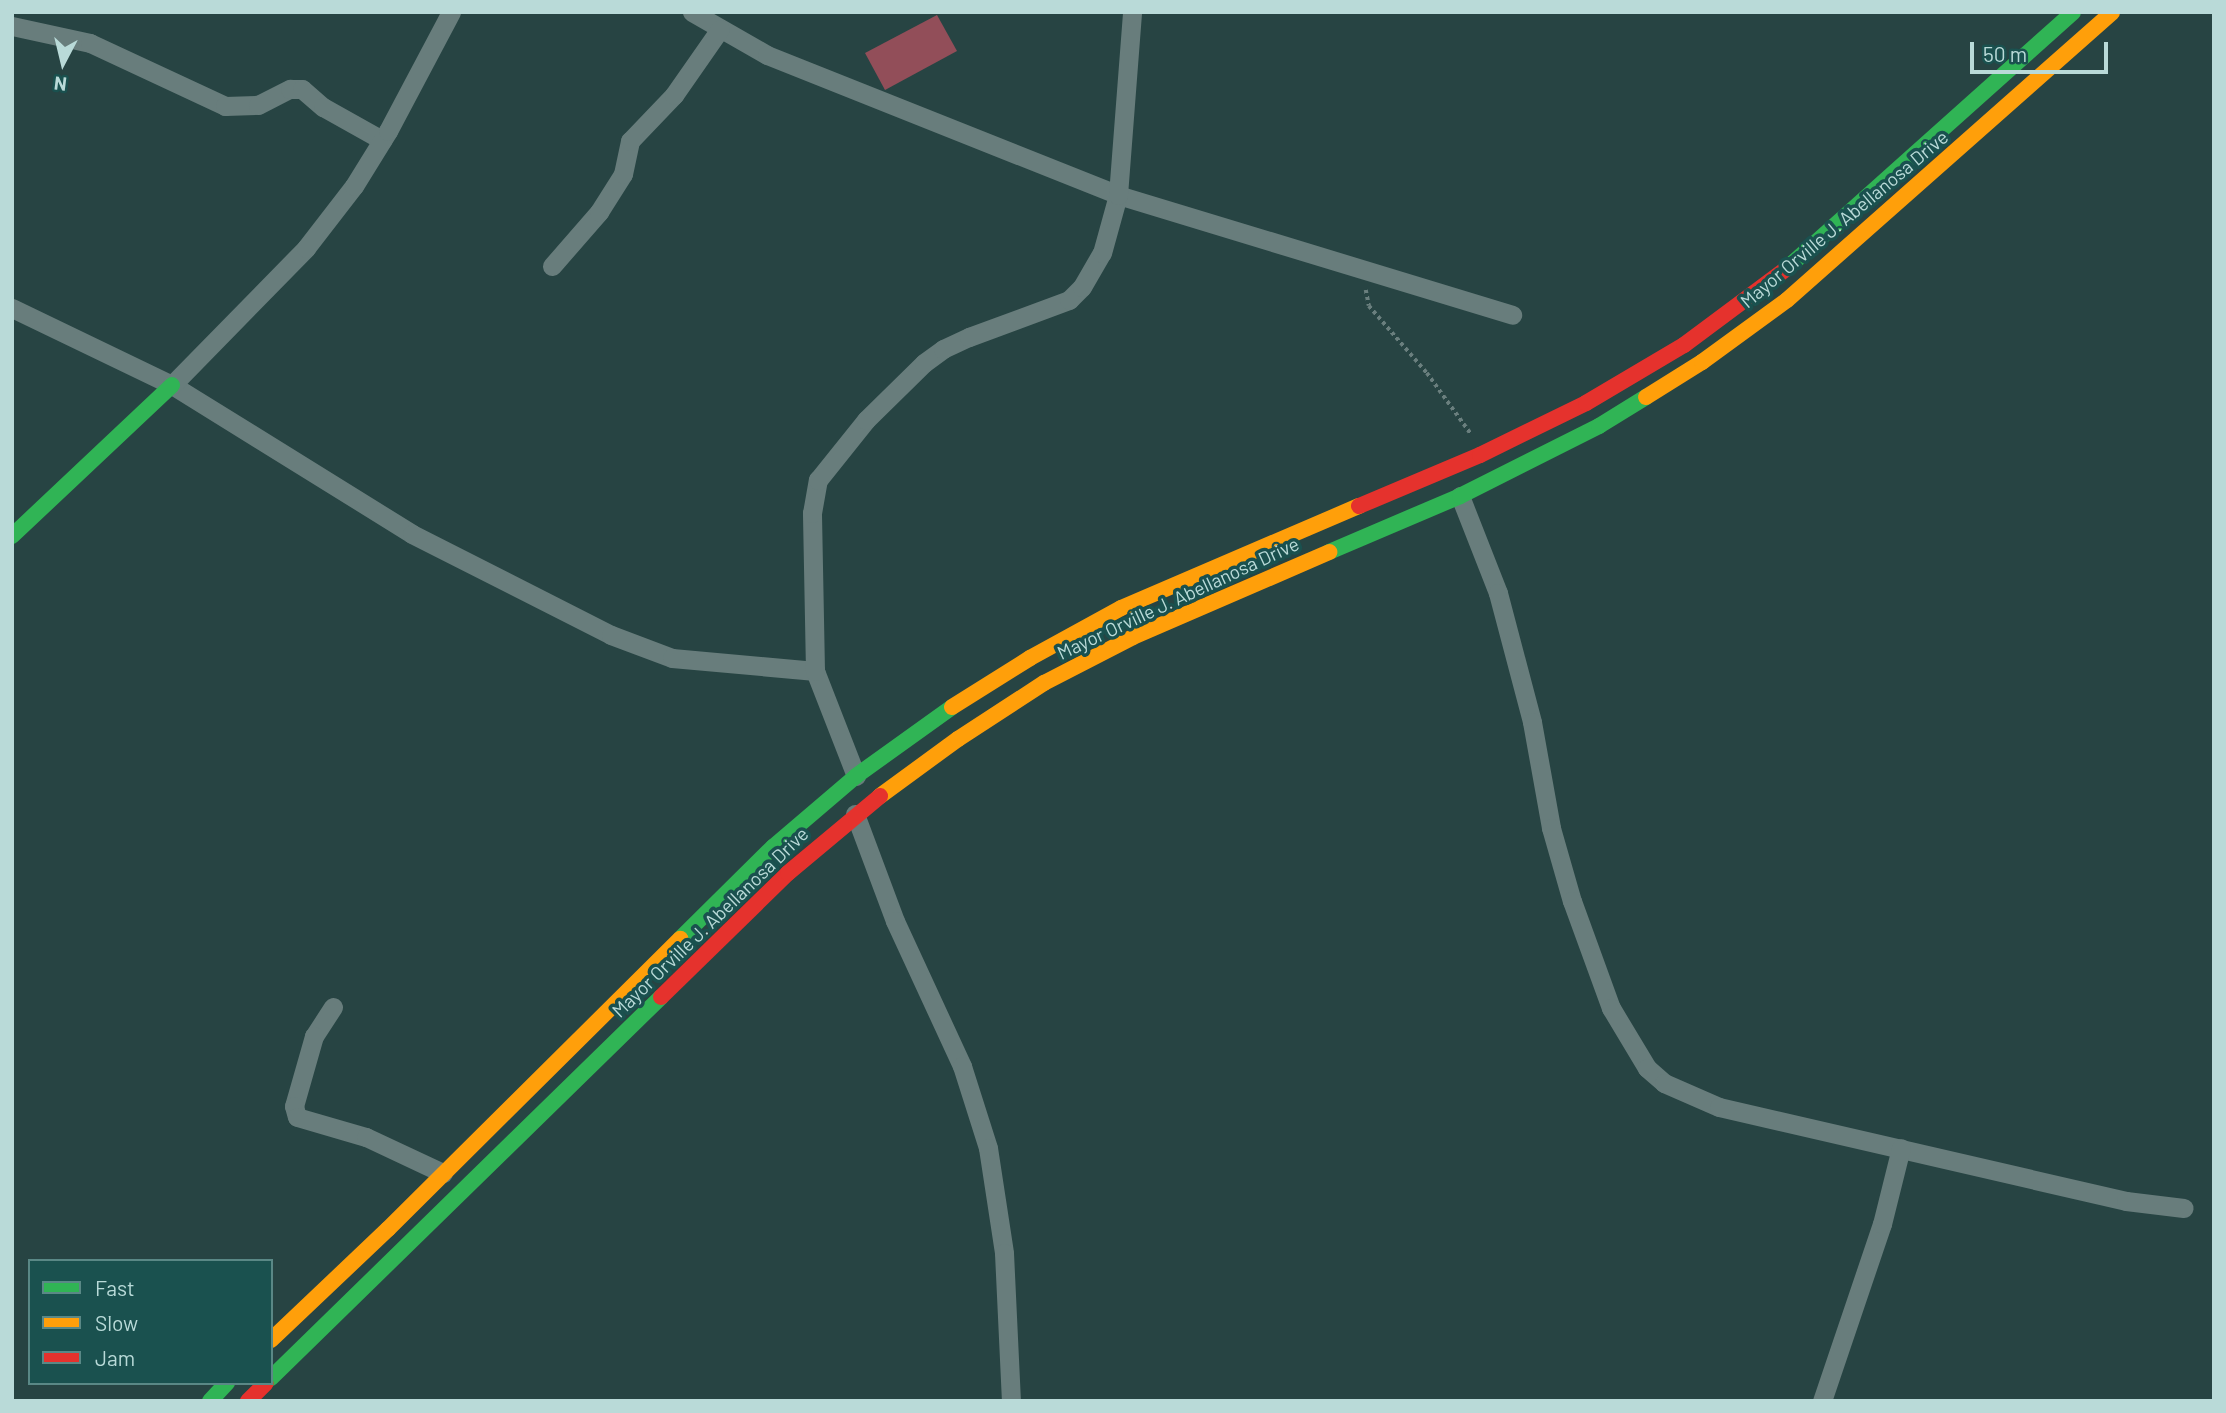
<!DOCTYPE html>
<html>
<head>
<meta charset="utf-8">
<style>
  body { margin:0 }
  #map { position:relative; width:2226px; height:1413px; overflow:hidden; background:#274443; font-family:Barlow,sans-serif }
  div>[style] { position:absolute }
  .green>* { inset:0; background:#924e59 }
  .path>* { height:3.5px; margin-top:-1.75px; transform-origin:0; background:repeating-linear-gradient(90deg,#6a7f7e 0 3.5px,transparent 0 7px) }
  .street>* { height:19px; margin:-9.5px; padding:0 9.5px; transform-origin:9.5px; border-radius:9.5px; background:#687d7c }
  .fast>* { height:16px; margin:-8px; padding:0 8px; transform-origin:8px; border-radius:8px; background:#30b455 }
  .slow>* { height:16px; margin:-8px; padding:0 8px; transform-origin:8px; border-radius:8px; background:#ff9f0a }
  .jam>* { height:16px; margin:-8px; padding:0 8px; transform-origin:8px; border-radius:8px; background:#e5322d }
  span { translate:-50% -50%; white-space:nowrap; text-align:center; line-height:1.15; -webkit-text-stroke:7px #1a514f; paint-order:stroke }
  .street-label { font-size:19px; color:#b9dad8 }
  .frame { position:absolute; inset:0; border:14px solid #b9dad8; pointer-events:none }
  .legend { position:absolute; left:28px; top:1259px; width:245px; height:126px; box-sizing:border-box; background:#1a514f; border:2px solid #5a8886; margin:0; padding:9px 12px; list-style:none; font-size:21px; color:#b9dad8 }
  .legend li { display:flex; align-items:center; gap:14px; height:35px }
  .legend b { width:35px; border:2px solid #5a8886 }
  .north { position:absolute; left:28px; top:28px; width:70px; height:70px; -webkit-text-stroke:5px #1a514f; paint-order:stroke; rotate:187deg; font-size:19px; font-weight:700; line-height:28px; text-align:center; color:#b9dad8 }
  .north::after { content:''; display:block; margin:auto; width:24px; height:32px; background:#b9dad8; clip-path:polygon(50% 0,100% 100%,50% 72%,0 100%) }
  .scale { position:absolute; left:1970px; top:42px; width:138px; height:32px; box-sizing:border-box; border:4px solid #b9dad8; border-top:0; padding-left:9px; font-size:21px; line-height:24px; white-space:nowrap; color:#b9dad8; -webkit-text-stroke:5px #1a514f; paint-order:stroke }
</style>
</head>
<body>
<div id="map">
  <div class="green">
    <i style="clip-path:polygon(937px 15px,957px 51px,885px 90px,865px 53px)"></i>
  </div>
  <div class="path">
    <i style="left:1366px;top:290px;width:16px;rotate:79deg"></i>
    <i style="left:1369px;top:306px;width:89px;rotate:49.1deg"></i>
    <i style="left:1427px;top:373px;width:75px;rotate:54.2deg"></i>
  </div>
  <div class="street">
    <i style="left:692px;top:12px;width:86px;rotate:29.8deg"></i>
    <i style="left:767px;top:55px;width:378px;rotate:21.7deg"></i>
    <i style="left:1118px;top:195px;width:412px;rotate:16.9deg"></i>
    <i style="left:12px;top:26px;width:80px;rotate:12.3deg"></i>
    <i style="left:90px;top:43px;width:149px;rotate:25deg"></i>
    <i style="left:225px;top:106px;width:33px;rotate:-2deg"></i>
    <i style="left:258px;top:105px;width:36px;rotate:-27deg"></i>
    <i style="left:290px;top:89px;width:12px"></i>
    <i style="left:302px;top:89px;width:28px;rotate:41deg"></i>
    <i style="left:323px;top:107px;width:68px;rotate:29.2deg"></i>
    <i style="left:552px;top:266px;width:72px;rotate:-49deg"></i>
    <i style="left:599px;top:212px;width:45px;rotate:-57.7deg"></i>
    <i style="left:623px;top:174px;width:34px;rotate:-78deg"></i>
    <i style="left:630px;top:141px;width:64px;rotate:-46.3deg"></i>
    <i style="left:674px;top:95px;width:80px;rotate:-55.1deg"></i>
    <i style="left:12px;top:308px;width:178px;rotate:25.7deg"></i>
    <i style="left:172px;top:385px;width:282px;rotate:31.8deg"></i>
    <i style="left:412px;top:534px;width:223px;rotate:26.9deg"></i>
    <i style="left:611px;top:635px;width:65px;rotate:20.7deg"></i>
    <i style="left:672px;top:658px;width:144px;rotate:5.2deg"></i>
    <i style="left:172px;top:385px;width:192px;rotate:-45.6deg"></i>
    <i style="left:306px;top:248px;width:78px;rotate:-52.3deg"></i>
    <i style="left:354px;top:186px;width:65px;rotate:-58.3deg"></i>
    <i style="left:388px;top:131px;width:135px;rotate:-62.1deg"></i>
    <i style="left:1460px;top:496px;width:104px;rotate:68.6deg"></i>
    <i style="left:1498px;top:593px;width:133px;rotate:75.2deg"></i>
    <i style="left:1532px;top:722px;width:108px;rotate:79.8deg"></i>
    <i style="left:1551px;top:828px;width:76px;rotate:74deg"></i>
    <i style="left:1572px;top:901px;width:114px;rotate:70deg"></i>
    <i style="left:1611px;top:1008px;width:70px;rotate:59deg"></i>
    <i style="left:1647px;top:1068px;width:23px;rotate:41deg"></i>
    <i style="left:1664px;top:1083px;width:60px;rotate:23.6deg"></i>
    <i style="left:1719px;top:1107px;width:418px;rotate:13deg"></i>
    <i style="left:2126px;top:1201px;width:58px;rotate:6.9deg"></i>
    <i style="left:856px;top:776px;width:113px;rotate:-111.3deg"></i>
    <i style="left:815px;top:671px;width:158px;rotate:-91.1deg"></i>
    <i style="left:812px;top:513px;width:34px;rotate:-80deg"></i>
    <i style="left:818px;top:480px;width:77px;rotate:-51.3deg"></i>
    <i style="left:866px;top:420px;width:81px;rotate:-44.5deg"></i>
    <i style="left:924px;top:363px;width:24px;rotate:-36deg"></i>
    <i style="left:943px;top:349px;width:29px;rotate:-25deg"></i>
    <i style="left:969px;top:337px;width:107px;rotate:-20.3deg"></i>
    <i style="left:1069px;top:300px;width:18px;rotate:-45deg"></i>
    <i style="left:1082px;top:287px;width:39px;rotate:-60deg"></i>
    <i style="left:1102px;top:253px;width:60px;rotate:-74.6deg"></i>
    <i style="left:1118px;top:195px;width:184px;rotate:-85.6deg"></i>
    <i style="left:855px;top:814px;width:114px;rotate:69.5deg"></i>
    <i style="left:895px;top:921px;width:160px;rotate:65.2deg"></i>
    <i style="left:962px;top:1066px;width:86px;rotate:72.4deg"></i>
    <i style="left:988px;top:1148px;width:106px;rotate:81.3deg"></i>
    <i style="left:1004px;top:1253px;width:148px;rotate:87.3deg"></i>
    <i style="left:333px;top:1007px;width:35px;rotate:123deg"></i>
    <i style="left:314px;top:1036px;width:73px;rotate:105.9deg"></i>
    <i style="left:294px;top:1106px;width:11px;rotate:75deg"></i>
    <i style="left:297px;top:1117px;width:72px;rotate:16.2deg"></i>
    <i style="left:366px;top:1137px;width:85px;rotate:25.1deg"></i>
    <i style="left:1822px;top:1401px;width:187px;rotate:-71.3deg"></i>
    <i style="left:1882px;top:1224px;width:78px;rotate:-76deg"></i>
  </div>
  <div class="fast">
    <i style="left:1786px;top:269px;width:385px;rotate:-41.8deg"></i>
    <i style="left:12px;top:536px;width:220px;rotate:-43.3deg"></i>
    <i style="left:1329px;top:552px;width:142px;rotate:-23.1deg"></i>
    <i style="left:1460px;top:496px;width:156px;rotate:-26.7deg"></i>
    <i style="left:1599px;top:426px;width:55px;rotate:-31.7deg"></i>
    <i style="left:680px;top:939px;width:131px;rotate:-44.7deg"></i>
    <i style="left:773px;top:847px;width:109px;rotate:-40.5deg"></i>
    <i style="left:856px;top:776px;width:118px;rotate:-35.7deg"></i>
    <i style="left:271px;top:1378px;width:545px;rotate:-44.33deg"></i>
    <i style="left:210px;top:1401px;width:25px;rotate:-47deg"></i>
  </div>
  <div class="slow">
    <i style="left:1646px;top:397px;width:66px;rotate:-32deg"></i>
    <i style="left:1702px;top:362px;width:105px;rotate:-36.1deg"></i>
    <i style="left:1787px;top:300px;width:434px;rotate:-41.5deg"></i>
    <i style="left:952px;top:707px;width:92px;rotate:-32.1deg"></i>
    <i style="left:1030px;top:658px;width:104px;rotate:-28.8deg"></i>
    <i style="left:1121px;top:608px;width:259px;rotate:-23.2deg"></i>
    <i style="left:880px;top:796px;width:97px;rotate:-36.2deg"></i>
    <i style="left:958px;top:739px;width:103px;rotate:-33.1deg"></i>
    <i style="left:1044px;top:683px;width:100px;rotate:-27.3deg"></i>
    <i style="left:1133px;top:637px;width:214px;rotate:-23.4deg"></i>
    <i style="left:271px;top:1340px;width:161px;rotate:-43.5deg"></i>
    <i style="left:388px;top:1229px;width:412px;rotate:-44.8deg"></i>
  </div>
  <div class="jam">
    <i style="left:1359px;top:506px;width:131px;rotate:-22.9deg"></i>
    <i style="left:1480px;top:455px;width:118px;rotate:-26.1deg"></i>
    <i style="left:1586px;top:403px;width:114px;rotate:-30.6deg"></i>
    <i style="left:1684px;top:345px;width:127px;rotate:-36.7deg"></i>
    <i style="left:661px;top:997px;width:177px;rotate:-44.3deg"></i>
    <i style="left:788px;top:873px;width:120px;rotate:-39.9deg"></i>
    <i style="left:248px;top:1401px;width:25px;rotate:-45deg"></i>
  </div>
  <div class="street-label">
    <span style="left:1844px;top:219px;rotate:-40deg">Mayor Orville J. Abellanosa Drive</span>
    <span style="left:1178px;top:598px;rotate:-25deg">Mayor Orville J. Abellanosa Drive</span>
    <span style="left:710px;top:922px;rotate:-44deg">Mayor Orville J. Abellanosa Drive</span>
  </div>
  <div class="frame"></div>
  <ul class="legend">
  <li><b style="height:9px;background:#30b455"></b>Fast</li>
  <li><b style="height:9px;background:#ff9f0a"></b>Slow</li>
  <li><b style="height:9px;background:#e5322d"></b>Jam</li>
  </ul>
  <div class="north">N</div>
  <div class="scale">50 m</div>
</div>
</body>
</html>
